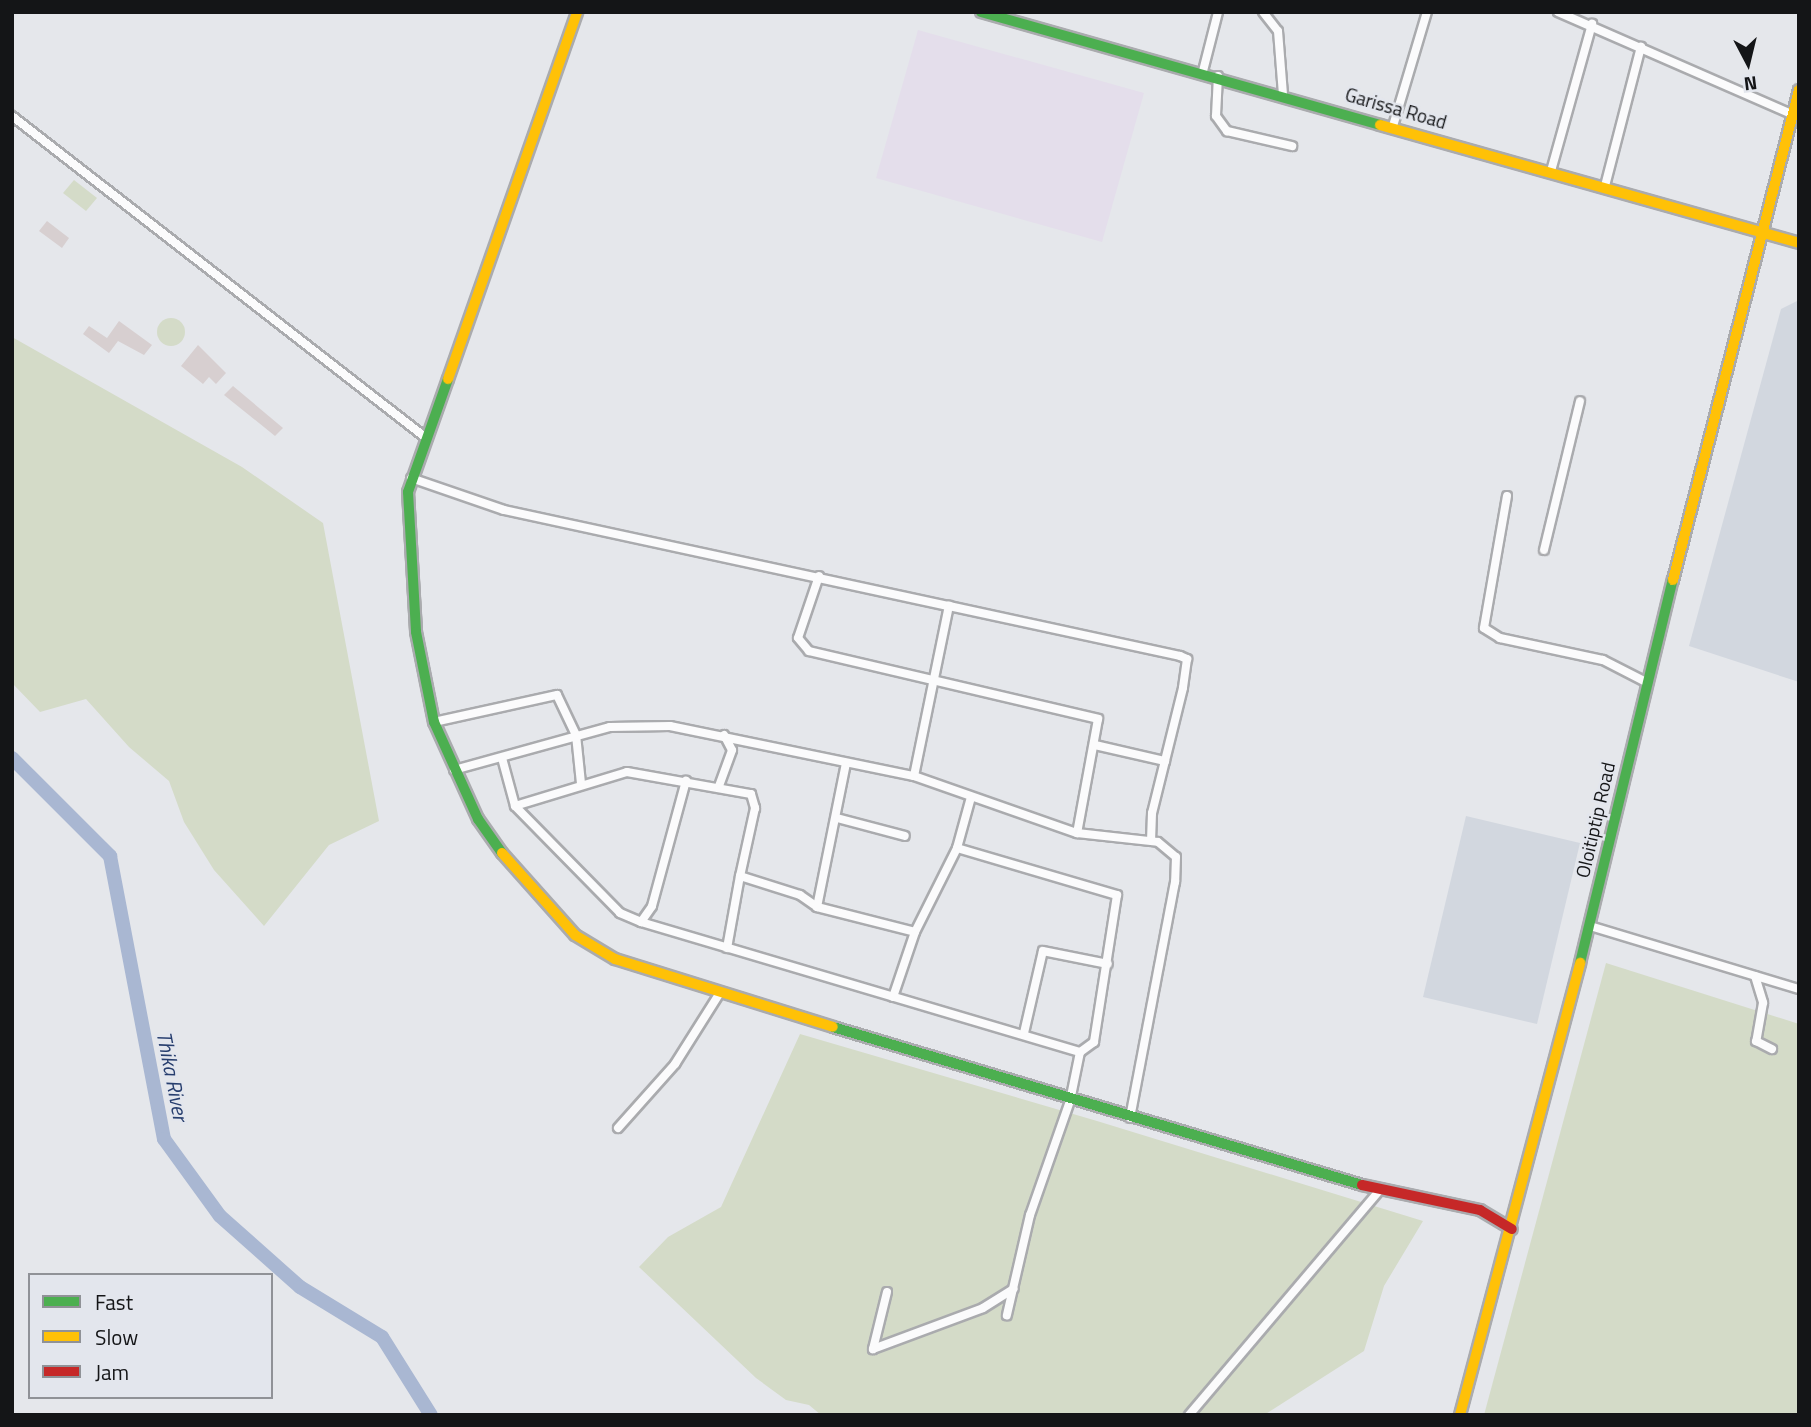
<!DOCTYPE html>
<html>
<head>
<meta charset="utf-8">
<style>
  body { margin:0 }
  #map { position:relative; width:1811px; height:1427px; overflow:hidden; background:#e5e7eb; font-family:"Titillium Web",sans-serif }
  div>[style] { position:absolute }
  .commercial>* { inset:0; background:#e4deeb }
  .built>* { inset:0; background:#d2d7df }
  .green>* { inset:0; background:#d4dbc8 }
  .round { border-radius:50% }
  .river>* { height:14px; margin:-7px; padding:0 7px; transform-origin:7px; border-radius:7px; background:#a9b7d2 }
  .building>* { inset:0; background:#d7cfd0 }
  .roads { filter:drop-shadow(2px 0 #aaabae) drop-shadow(-2px 0 #aaabae) drop-shadow(0 2px #aaabae) drop-shadow(0 -2px #aaabae) }
  .street>* { height:8px; margin:-4px; padding:0 4px; transform-origin:4px; border-radius:4px; background:#fbfbfc }
  .fast>* { height:10px; margin:-5px; padding:0 5px; transform-origin:5px; border-radius:5px; background:#4caf50 }
  .slow>* { height:10px; margin:-5px; padding:0 5px; transform-origin:5px; border-radius:5px; background:#ffc107 }
  .jam>* { height:10px; margin:-5px; padding:0 5px; transform-origin:5px; border-radius:5px; background:#c62828 }
  span { translate:-50% -50%; white-space:nowrap; text-align:center; line-height:1.15; -webkit-text-stroke:5px #e3e6ed; paint-order:stroke }
  .street-label { font-size:19px; color:#141517 }
  .water-label { font-size:21px; color:#273e6e; font-style:italic }
  .frame { position:absolute; inset:0; border:14px solid #141517; pointer-events:none }
  .legend { position:absolute; left:28px; top:1273px; width:245px; height:126px; box-sizing:border-box; background:#e3e6ed; border:2px solid #909297; margin:0; padding:9px 12px; list-style:none; font-size:21px; color:#141517 }
  .legend li { display:flex; align-items:center; gap:14px; height:35px }
  .legend b { width:35px; border:2px solid #909297 }
  .north { position:absolute; left:1713px; top:28px; width:70px; height:70px; -webkit-text-stroke:5px #e3e6ed; paint-order:stroke; rotate:173deg; font-size:19px; font-weight:700; line-height:28px; text-align:center; color:#141517 }
  .north::after { content:''; display:block; margin:auto; width:24px; height:32px; background:#141517; clip-path:polygon(50% 0,100% 100%,50% 72%,0 100%) }
</style>
</head>
<body>
<div id="map">
  <div class="commercial">
    <i style="clip-path:polygon(918px 30px,1144px 93px,1102px 242px,876px 178px)"></i>
  </div>
  <div class="built">
    <i style="clip-path:polygon(1799px 300px,1799px 682px,1689px 646px,1781px 309px)"></i>
    <i style="clip-path:polygon(1466px 816px,1580px 843px,1537px 1024px,1423px 997px)"></i>
  </div>
  <div class="green">
    <i style="clip-path:polygon(74px 180px,97px 198px,86px 211px,63px 193px)"></i>
    <i class="round" style="left:157px;top:318px;width:28px;height:28px"></i>
    <i style="clip-path:polygon(12px 337px,242px 467px,323px 523px,379px 821px,329px 845px,264px 926px,214px 870px,184px 822px,169px 781px,129px 747px,86px 699px,40px 712px,12px 683px)"></i>
    <i style="clip-path:polygon(1606px 963px,1799px 1024px,1799px 1415px,1484px 1415px)"></i>
    <i style="clip-path:polygon(800px 1034px,1097px 1121px,1423px 1221px,1384px 1286px,1364px 1351px,1264px 1415px,821px 1415px,809px 1405px,786px 1400px,756px 1378px,639px 1267px,668px 1237px,721px 1207px)"></i>
  </div>
  <div class="river">
    <i style="left:12px;top:758px;width:139px;rotate:45deg"></i>
    <i style="left:110px;top:856px;width:288px;rotate:79.2deg"></i>
    <i style="left:164px;top:1139px;width:95px;rotate:54deg"></i>
    <i style="left:220px;top:1216px;width:107px;rotate:41.6deg"></i>
    <i style="left:300px;top:1287px;width:96px;rotate:31.4deg"></i>
    <i style="left:382px;top:1337px;width:92px;rotate:57.9deg"></i>
  </div>
  <div class="building">
    <i style="clip-path:polygon(47px 221px,69px 238px,62px 248px,39px 231px)"></i>
    <i style="clip-path:polygon(119px 321px,152px 345px,144px 355px,118px 341px,109px 353px,83px 334px,89px 326px,107px 338px)"></i>
    <i style="clip-path:polygon(198px 345px,226px 373px,216px 384px,209px 377px,203px 384px,181px 366px)"></i>
    <i style="clip-path:polygon(233px 386px,283px 428px,275px 436px,224px 395px)"></i>
  </div>
  <div class="roads">
    <div class="street">
      <i style="left:1263px;top:12px;width:24px;rotate:52deg"></i>
      <i style="left:1278px;top:31px;width:63px;rotate:85.5deg"></i>
      <i style="left:1558px;top:12px;width:255px;rotate:23.6deg"></i>
      <i style="left:1203px;top:71px;width:61px;rotate:-75.7deg"></i>
      <i style="left:1218px;top:76px;width:40px;rotate:92.9deg"></i>
      <i style="left:1216px;top:116px;width:19px;rotate:54deg"></i>
      <i style="left:1227px;top:131px;width:67px;rotate:13deg"></i>
      <i style="left:12px;top:116px;width:523px;rotate:37.86deg"></i>
      <i style="left:1393px;top:126px;width:119px;rotate:-73.4deg"></i>
      <i style="left:1551px;top:171px;width:153px;rotate:-74.4deg"></i>
      <i style="left:1605px;top:186px;width:144px;rotate:-75.5deg"></i>
      <i style="left:411px;top:478px;width:98px;rotate:19deg"></i>
      <i style="left:504px;top:510px;width:455px;rotate:12.2deg"></i>
      <i style="left:1507px;top:496px;width:134px;rotate:99.9deg"></i>
      <i style="left:1484px;top:628px;width:19px;rotate:32deg"></i>
      <i style="left:1500px;top:638px;width:105px;rotate:12.1deg"></i>
      <i style="left:1603px;top:660px;width:48px;rotate:27.1deg"></i>
      <i style="left:1544px;top:550px;width:153px;rotate:-76.4deg"></i>
      <i style="left:819px;top:576px;width:65px;rotate:108.7deg"></i>
      <i style="left:798px;top:638px;width:17px;rotate:50deg"></i>
      <i style="left:809px;top:651px;width:297px;rotate:13.2deg"></i>
      <i style="left:1098px;top:719px;width:116px;rotate:100.4deg"></i>
      <i style="left:434px;top:722px;width:126px;rotate:-12.4deg"></i>
      <i style="left:557px;top:695px;width:44px;rotate:64.6deg"></i>
      <i style="left:576px;top:735px;width:48px;rotate:84.1deg"></i>
      <i style="left:1095px;top:745px;width:72px;rotate:12.9deg"></i>
      <i style="left:502px;top:758px;width:50px;rotate:74.8deg"></i>
      <i style="left:515px;top:806px;width:150px;rotate:45.5deg"></i>
      <i style="left:620px;top:913px;width:23px;rotate:23deg"></i>
      <i style="left:641px;top:922px;width:19px;rotate:-55deg"></i>
      <i style="left:652px;top:906px;width:130px;rotate:-74.8deg"></i>
      <i style="left:454px;top:770px;width:162px;rotate:-15.4deg"></i>
      <i style="left:610px;top:727px;width:60px;rotate:-1deg"></i>
      <i style="left:670px;top:726px;width:249px;rotate:11.6deg"></i>
      <i style="left:914px;top:776px;width:173px;rotate:19.3deg"></i>
      <i style="left:1077px;top:833px;width:81px;rotate:6.3deg"></i>
      <i style="left:1158px;top:842px;width:23px;rotate:40deg"></i>
      <i style="left:1176px;top:857px;width:25px;rotate:92deg"></i>
      <i style="left:1175px;top:882px;width:240px;rotate:100.8deg"></i>
      <i style="left:914px;top:776px;width:174px;rotate:-78.4deg"></i>
      <i style="left:949px;top:606px;width:236px;rotate:12.2deg"></i>
      <i style="left:1180px;top:656px;width:8px;rotate:23deg"></i>
      <i style="left:1187px;top:659px;width:29px;rotate:98deg"></i>
      <i style="left:1183px;top:688px;width:129px;rotate:103.9deg"></i>
      <i style="left:1152px;top:813px;width:27px;rotate:92deg"></i>
      <i style="left:719px;top:786px;width:38px;rotate:-70deg"></i>
      <i style="left:732px;top:750px;width:17px;rotate:-118deg"></i>
      <i style="left:515px;top:806px;width:117px;rotate:-16.9deg"></i>
      <i style="left:627px;top:772px;width:126px;rotate:10.1deg"></i>
      <i style="left:751px;top:794px;width:15px;rotate:74deg"></i>
      <i style="left:755px;top:808px;width:70px;rotate:102.4deg"></i>
      <i style="left:740px;top:876px;width:63px;rotate:17.6deg"></i>
      <i style="left:800px;top:895px;width:21px;rotate:35deg"></i>
      <i style="left:817px;top:907px;width:101px;rotate:14.3deg"></i>
      <i style="left:837px;top:818px;width:70px;rotate:14.8deg"></i>
      <i style="left:957px;top:848px;width:53px;rotate:-74.6deg"></i>
      <i style="left:817px;top:907px;width:147px;rotate:-78.6deg"></i>
      <i style="left:641px;top:922px;width:458px;rotate:16.5deg"></i>
      <i style="left:1590px;top:926px;width:218px;rotate:16.8deg"></i>
      <i style="left:727px;top:948px;width:73px;rotate:-79.8deg"></i>
      <i style="left:1755px;top:976px;width:28px;rotate:73deg"></i>
      <i style="left:1763px;top:1003px;width:39px;rotate:100deg"></i>
      <i style="left:1756px;top:1041px;width:18px;rotate:27deg"></i>
      <i style="left:893px;top:997px;width:69px;rotate:-71.3deg"></i>
      <i style="left:915px;top:932px;width:94px;rotate:-63.4deg"></i>
      <i style="left:957px;top:848px;width:167px;rotate:16.4deg"></i>
      <i style="left:1117px;top:895px;width:149px;rotate:98.9deg"></i>
      <i style="left:1094px;top:1042px;width:17px;rotate:144deg"></i>
      <i style="left:1080px;top:1052px;width:50px;rotate:101.5deg"></i>
      <i style="left:1070px;top:1101px;width:121px;rotate:109.3deg"></i>
      <i style="left:1030px;top:1215px;width:103px;rotate:103deg"></i>
      <i style="left:1024px;top:1033px;width:84px;rotate:-77deg"></i>
      <i style="left:1043px;top:951px;width:66px;rotate:11.3deg"></i>
      <i style="left:618px;top:1128px;width:86px;rotate:-48.3deg"></i>
      <i style="left:675px;top:1064px;width:83px;rotate:-57.8deg"></i>
      <i style="left:887px;top:1292px;width:59px;rotate:103.8deg"></i>
      <i style="left:873px;top:1349px;width:117px;rotate:-20.4deg"></i>
      <i style="left:983px;top:1308px;width:36px;rotate:-32deg"></i>
      <i style="left:1189px;top:1415px;width:295px;rotate:-49.7deg"></i>
    </div>
    <div class="fast">
      <i style="left:981px;top:12px;width:415px;rotate:15.8deg"></i>
      <i style="left:448px;top:379px;width:120px;rotate:109.5deg"></i>
      <i style="left:408px;top:492px;width:140px;rotate:86.7deg"></i>
      <i style="left:416px;top:632px;width:92px;rotate:78.7deg"></i>
      <i style="left:434px;top:722px;width:107px;rotate:65.6deg"></i>
      <i style="left:478px;top:819px;width:42px;rotate:54.8deg"></i>
      <i style="left:1580px;top:963px;width:394px;rotate:-76.4deg"></i>
      <i style="left:833px;top:1027px;width:552px;rotate:16.63deg"></i>
    </div>
    <div class="slow">
      <i style="left:1380px;top:125px;width:435px;rotate:15.7deg"></i>
      <i style="left:448px;top:379px;width:389px;rotate:-70.6deg"></i>
      <i style="left:1673px;top:580px;width:506px;rotate:-75.58deg"></i>
      <i style="left:502px;top:853px;width:110px;rotate:48.3deg"></i>
      <i style="left:575px;top:935px;width:47px;rotate:31deg"></i>
      <i style="left:615px;top:959px;width:228px;rotate:17.3deg"></i>
      <i style="left:1460px;top:1415px;width:468px;rotate:-75.1deg"></i>
    </div>
    <div class="jam">
      <i style="left:1362px;top:1185px;width:121px;rotate:12deg"></i>
      <i style="left:1480px;top:1210px;width:37px;rotate:31deg"></i>
    </div>
  </div>
  <div class="street-label">
    <span style="left:1396px;top:108px;rotate:16deg">Garissa Road</span>
    <span style="left:1595px;top:820px;rotate:-77deg">Oloitiptip Road</span>
  </div>
  <div class="water-label">
    <span style="left:173px;top:1076px;rotate:79deg">Thika River</span>
  </div>
  <div class="frame"></div>
  <ul class="legend">
  <li><b style="height:9px;background:#4caf50"></b>Fast</li>
  <li><b style="height:9px;background:#ffc107"></b>Slow</li>
  <li><b style="height:9px;background:#c62828"></b>Jam</li>
  </ul>
  <div class="north">N</div>
</div>
</body>
</html>
